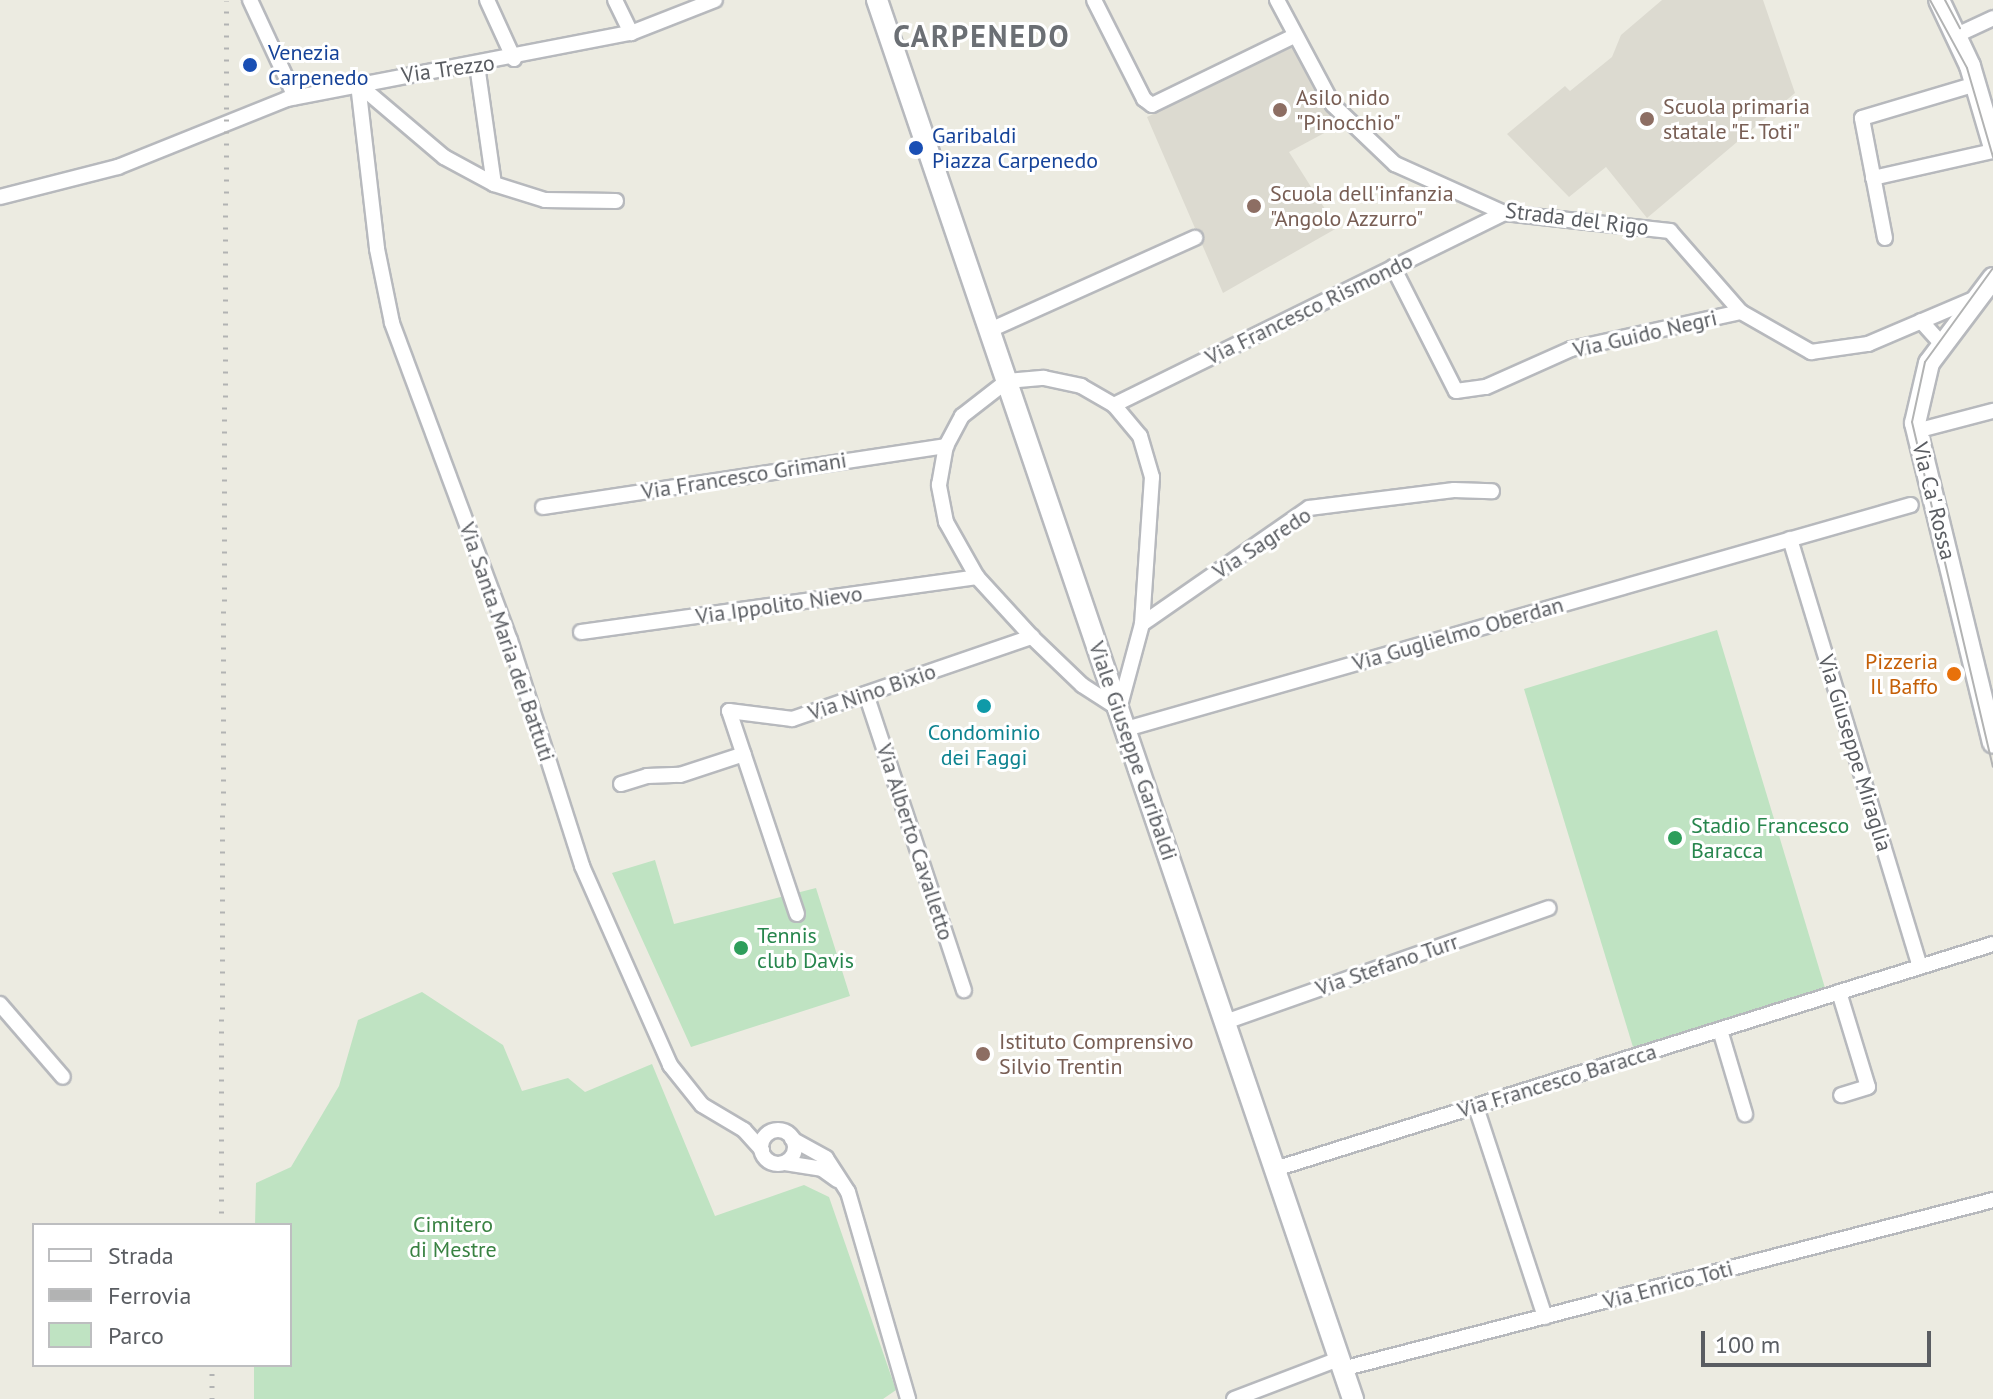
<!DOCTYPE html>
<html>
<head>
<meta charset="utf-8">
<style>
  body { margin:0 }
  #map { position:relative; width:1993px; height:1399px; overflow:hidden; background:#ecebe1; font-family:"PT Sans",sans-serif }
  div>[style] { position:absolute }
  .education>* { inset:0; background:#dcdad0 }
  .green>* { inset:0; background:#bfe3c2 }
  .roads { filter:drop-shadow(2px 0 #b7b9bd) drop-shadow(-2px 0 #b7b9bd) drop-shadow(0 2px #b7b9bd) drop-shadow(0 -2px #b7b9bd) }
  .street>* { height:14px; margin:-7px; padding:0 7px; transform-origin:7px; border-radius:7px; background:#fff }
  .street>.ring { margin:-7px; padding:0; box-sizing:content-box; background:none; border:14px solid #fff; border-radius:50% }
  .secondary>* { height:20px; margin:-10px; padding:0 10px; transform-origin:10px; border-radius:10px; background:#fff }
  .tram>* { height:2px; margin:-1px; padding:0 1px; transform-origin:1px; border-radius:1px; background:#b2b3b3 }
  .rail>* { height:5px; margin-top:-2.5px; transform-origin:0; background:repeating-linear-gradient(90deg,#b2b3b3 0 2px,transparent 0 12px) }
  .dots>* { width:22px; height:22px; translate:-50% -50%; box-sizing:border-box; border:4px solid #fff; border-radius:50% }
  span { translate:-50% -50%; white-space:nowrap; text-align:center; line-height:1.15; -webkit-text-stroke:6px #fff; paint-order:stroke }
  .transit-label { font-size:22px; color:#164399 }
  .left { translate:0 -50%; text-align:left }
  .street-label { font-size:22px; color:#5a5d62 }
  .education-label { font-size:22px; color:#785e54 }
  .food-label { font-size:22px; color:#c56008 }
  .right { translate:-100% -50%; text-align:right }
  .culture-label { font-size:22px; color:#0d838f }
  .leisure-label { font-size:22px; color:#27864d }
  .park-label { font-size:22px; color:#398242 }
  .district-label { font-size:30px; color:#6b6f74; font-weight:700; letter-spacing:2px }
  .legend { position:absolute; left:32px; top:1223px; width:260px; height:144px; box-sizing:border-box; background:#fff; border:2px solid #bdbec0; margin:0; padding:10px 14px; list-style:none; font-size:24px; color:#5a5d62 }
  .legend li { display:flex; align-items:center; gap:16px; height:40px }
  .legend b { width:40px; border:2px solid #bdbec0 }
  .scale { position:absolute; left:1701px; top:1331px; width:230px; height:36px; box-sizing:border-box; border:4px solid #5a5d62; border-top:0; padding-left:10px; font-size:24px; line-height:28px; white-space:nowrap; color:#5a5d62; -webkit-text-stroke:6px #fff; paint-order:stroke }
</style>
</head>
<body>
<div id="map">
  <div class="education">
    <i style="clip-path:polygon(1662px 0,1763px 0,1795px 93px,1647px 218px,1606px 167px,1569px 197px,1507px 134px,1565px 86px,1570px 91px,1612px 57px,1621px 35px)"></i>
    <i style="clip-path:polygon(1293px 47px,1316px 94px,1341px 124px,1289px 152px,1337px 228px,1223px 293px,1147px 117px)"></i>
  </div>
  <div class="green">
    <i style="clip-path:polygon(1717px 630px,1825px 988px,1633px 1047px,1524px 689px)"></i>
    <i style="clip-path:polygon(655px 860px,674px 924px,816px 888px,850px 996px,691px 1047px,612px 873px)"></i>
    <i style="clip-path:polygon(422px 992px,503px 1045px,522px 1091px,568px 1078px,585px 1092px,652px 1064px,715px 1216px,804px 1185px,829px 1197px,896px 1390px,883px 1399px,254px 1399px,254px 1365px,290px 1365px,290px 1225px,255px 1225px,256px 1183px,291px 1167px,339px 1086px,358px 1020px)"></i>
  </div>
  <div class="roads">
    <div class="street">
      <i style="left:250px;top:0;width:107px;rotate:65.1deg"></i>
      <i style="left:487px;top:0;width:65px;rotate:65.4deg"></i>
      <i style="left:615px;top:0;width:37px;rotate:64deg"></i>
      <i style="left:1094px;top:0;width:111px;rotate:63.2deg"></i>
      <i style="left:1144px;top:99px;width:10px;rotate:37deg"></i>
      <i style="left:1152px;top:105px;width:158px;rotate:-25.9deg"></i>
      <i style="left:1277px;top:0;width:119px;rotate:61.9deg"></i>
      <i style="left:1333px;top:105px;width:86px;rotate:43.6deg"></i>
      <i style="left:1395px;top:164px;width:120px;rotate:24.2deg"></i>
      <i style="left:1504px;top:213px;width:167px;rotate:6.2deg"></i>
      <i style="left:1670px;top:231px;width:108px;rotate:48.8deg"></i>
      <i style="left:1741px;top:312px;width:81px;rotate:29.7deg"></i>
      <i style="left:1811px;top:352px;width:58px;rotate:-8deg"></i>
      <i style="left:1868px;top:344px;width:117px;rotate:-23.1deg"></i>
      <i style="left:1957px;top:35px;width:40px;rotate:-25deg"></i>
      <i style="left:477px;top:65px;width:120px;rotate:81.9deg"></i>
      <i style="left:358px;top:84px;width:166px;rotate:83.4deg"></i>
      <i style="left:377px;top:249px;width:76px;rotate:78.5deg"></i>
      <i style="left:392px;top:323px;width:338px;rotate:69.6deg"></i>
      <i style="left:510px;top:640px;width:237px;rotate:72.3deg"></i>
      <i style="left:582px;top:866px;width:218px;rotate:66.1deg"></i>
      <i style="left:670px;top:1065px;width:51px;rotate:51.3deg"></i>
      <i style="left:702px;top:1105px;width:49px;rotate:30.8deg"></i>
      <i style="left:744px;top:1130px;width:27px;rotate:48deg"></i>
      <i style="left:358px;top:84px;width:113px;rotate:40.3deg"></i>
      <i style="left:444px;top:157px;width:57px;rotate:28.4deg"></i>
      <i style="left:494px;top:184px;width:53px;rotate:17.4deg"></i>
      <i style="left:545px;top:200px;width:71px;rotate:0.8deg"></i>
      <i style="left:1873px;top:178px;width:123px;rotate:-12.7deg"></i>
      <i style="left:0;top:197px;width:122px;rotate:-14.3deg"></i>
      <i style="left:118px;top:167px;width:182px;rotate:-21.9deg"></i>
      <i style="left:287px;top:99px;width:350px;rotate:-10.9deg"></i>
      <i style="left:631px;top:33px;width:90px;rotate:-21.4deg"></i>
      <i style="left:1885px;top:238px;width:122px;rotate:-100.9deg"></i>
      <i style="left:1862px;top:118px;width:119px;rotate:-16.6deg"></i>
      <i style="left:1393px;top:267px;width:139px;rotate:63.1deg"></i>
      <i style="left:1456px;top:391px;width:30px;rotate:-8deg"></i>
      <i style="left:1486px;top:387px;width:93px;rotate:-24.1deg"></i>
      <i style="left:1571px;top:349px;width:174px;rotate:-12.3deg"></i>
      <i style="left:1921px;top:321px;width:28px;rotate:48deg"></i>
      <i style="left:990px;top:330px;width:225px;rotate:-24.2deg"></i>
      <i style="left:1044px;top:378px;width:38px;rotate:12deg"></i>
      <i style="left:1081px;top:386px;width:38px;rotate:30deg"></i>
      <i style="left:1114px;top:405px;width:40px;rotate:50deg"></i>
      <i style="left:1140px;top:436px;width:43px;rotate:73.7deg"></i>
      <i style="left:1152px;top:477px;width:147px;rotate:93.9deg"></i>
      <i style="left:1142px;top:624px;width:88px;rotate:105.1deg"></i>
      <i style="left:1119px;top:709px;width:44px;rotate:-147deg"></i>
      <i style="left:1082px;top:685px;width:69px;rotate:-136.2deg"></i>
      <i style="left:1032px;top:637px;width:81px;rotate:-132.5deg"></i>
      <i style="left:977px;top:577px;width:63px;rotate:-119.4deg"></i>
      <i style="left:946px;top:522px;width:38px;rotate:-101deg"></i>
      <i style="left:939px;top:485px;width:40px;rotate:-80deg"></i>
      <i style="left:946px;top:446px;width:34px;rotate:-62deg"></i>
      <i style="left:962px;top:416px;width:57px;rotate:-37.9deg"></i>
      <i style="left:1007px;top:381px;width:37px;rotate:-5deg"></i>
      <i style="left:1114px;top:405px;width:435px;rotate:-26.2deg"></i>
      <i style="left:1916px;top:431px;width:80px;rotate:-14.6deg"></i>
      <i style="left:543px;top:507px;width:408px;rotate:-8.6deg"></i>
      <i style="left:1790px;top:539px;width:447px;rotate:73.1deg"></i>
      <i style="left:1142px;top:624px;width:203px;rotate:-34.8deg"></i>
      <i style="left:1309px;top:508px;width:146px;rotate:-7.1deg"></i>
      <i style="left:1454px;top:490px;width:38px;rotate:2deg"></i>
      <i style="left:581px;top:632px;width:400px;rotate:-7.9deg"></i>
      <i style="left:866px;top:694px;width:312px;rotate:71.7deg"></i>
      <i style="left:1126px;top:729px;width:816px;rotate:-15.93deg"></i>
      <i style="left:621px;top:784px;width:27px;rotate:-17deg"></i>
      <i style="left:647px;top:776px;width:33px;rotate:-2deg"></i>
      <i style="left:680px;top:775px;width:67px;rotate:-18.2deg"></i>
      <i style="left:797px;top:914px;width:214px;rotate:-108.5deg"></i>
      <i style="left:729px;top:711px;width:64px;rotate:7.2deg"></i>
      <i style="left:792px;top:719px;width:254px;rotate:-18.9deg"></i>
      <i style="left:1839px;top:992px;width:99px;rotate:73deg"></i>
      <i style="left:1868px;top:1087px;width:28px;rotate:163deg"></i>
      <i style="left:0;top:1004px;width:96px;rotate:49.2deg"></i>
      <i style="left:1225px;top:1022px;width:343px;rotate:-19.4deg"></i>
      <i style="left:1720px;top:1030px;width:88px;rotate:73.4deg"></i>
      <i style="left:1476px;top:1107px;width:221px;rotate:71.8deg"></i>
      <i class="ring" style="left:761px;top:1130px;width:20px;height:20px"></i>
      <i style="left:792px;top:1139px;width:39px;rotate:29deg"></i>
      <i style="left:826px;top:1158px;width:40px;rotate:57.1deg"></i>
      <i style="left:848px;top:1192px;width:216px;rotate:73.8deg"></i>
      <i style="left:785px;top:1163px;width:37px;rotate:9deg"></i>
      <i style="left:822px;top:1169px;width:19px;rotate:36deg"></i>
      <i style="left:1275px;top:1169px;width:752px;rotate:-17.4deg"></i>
      <i style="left:1342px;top:1369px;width:673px;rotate:-14.55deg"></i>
      <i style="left:1234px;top:1399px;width:112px;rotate:-20.9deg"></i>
    </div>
    <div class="secondary">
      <i style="left:877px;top:0;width:1478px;rotate:71.21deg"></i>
      <i style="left:1939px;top:0;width:73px;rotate:64.8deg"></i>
      <i style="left:1970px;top:66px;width:81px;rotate:73.6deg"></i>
      <i style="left:1993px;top:278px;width:106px;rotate:127deg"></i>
      <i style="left:1929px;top:363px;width:62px;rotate:103.1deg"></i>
      <i style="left:1915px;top:423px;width:329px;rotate:76.3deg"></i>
    </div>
  </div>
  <div class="tram">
    <i style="left:1930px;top:0;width:77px;rotate:61.4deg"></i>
    <i style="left:1967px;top:68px;width:93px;rotate:73.7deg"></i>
    <i style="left:1945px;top:0;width:32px;rotate:62deg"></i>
    <i style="left:1993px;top:268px;width:116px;rotate:125.9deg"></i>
    <i style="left:1925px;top:362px;width:61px;rotate:102.2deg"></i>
    <i style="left:1912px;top:422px;width:354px;rotate:76.8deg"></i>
  </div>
  <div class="rail">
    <i style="left:221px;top:1225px;width:1225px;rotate:-89.72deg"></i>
    <i style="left:212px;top:1399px;width:34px;rotate:-90deg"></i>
  </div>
  <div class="dots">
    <i style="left:250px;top:65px;background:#1a4fb4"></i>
    <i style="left:1280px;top:110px;background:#8d6e63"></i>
    <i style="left:1647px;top:119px;background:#8d6e63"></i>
    <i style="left:916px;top:148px;background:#1a4fb4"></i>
    <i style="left:1254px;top:206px;background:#8d6e63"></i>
    <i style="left:1954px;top:674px;background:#e8710a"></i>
    <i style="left:984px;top:706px;background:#0f9aa8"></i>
    <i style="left:1675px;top:838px;background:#2e9e5b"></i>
    <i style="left:741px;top:948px;background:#2e9e5b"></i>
    <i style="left:983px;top:1054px;background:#8d6e63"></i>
  </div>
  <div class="transit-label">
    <span class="left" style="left:268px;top:65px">Venezia<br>Carpenedo</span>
    <span class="left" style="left:932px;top:148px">Garibaldi<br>Piazza Carpenedo</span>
  </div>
  <div class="street-label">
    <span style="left:448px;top:69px;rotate:-8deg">Via Trezzo</span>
    <span style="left:1577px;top:219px;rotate:7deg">Strada del Rigo</span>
    <span style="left:1309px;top:309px;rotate:-26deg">Via Francesco Rismondo</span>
    <span style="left:1645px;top:334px;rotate:-13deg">Via Guido Negri</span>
    <span style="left:744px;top:476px;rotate:-9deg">Via Francesco Grimani</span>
    <span style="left:1934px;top:501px;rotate:76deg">Via Ca' Rossa</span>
    <span style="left:1262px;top:543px;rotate:-33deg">Via Sagredo</span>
    <span style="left:779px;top:605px;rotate:-8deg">Via Ippolito Nievo</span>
    <span style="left:1458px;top:634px;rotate:-16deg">Via Guglielmo Oberdan</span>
    <span style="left:507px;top:642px;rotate:71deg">Via Santa Maria dei Battuti</span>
    <span style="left:872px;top:692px;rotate:-19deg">Via Nino Bixio</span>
    <span style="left:1133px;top:751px;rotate:71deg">Viale Giuseppe Garibaldi</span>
    <span style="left:1855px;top:753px;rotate:73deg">Via Giuseppe Miraglia</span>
    <span style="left:915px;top:842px;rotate:72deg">Via Alberto Cavalletto</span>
    <span style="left:1387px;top:965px;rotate:-19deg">Via Stefano Turr</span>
    <span style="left:1557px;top:1081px;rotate:-17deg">Via Francesco Baracca</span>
    <span style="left:1668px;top:1285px;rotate:-15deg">Via Enrico Toti</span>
  </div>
  <div class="education-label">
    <span class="left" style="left:1296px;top:110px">Asilo nido<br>"Pinocchio"</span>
    <span class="left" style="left:1663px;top:119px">Scuola primaria<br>statale "E. Toti"</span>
    <span class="left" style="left:1270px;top:206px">Scuola dell'infanzia<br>"Angolo Azzurro"</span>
    <span class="left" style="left:999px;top:1054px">Istituto Comprensivo<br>Silvio Trentin</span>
  </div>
  <div class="food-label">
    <span class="right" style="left:1938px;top:674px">Pizzeria<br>Il Baffo</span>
  </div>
  <div class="culture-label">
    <span style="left:984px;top:745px">Condominio<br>dei Faggi</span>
  </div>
  <div class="leisure-label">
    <span class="left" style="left:1691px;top:838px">Stadio Francesco<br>Baracca</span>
    <span class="left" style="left:757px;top:948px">Tennis<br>club Davis</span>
  </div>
  <div class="park-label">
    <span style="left:453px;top:1237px">Cimitero<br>di Mestre</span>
  </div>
  <div class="district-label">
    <span style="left:982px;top:36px">CARPENEDO</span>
  </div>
  <ul class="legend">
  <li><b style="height:10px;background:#fff"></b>Strada</li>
  <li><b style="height:10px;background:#b2b3b3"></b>Ferrovia</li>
  <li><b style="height:22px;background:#bfe3c2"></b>Parco</li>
  </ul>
  <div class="scale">100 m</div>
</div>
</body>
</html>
